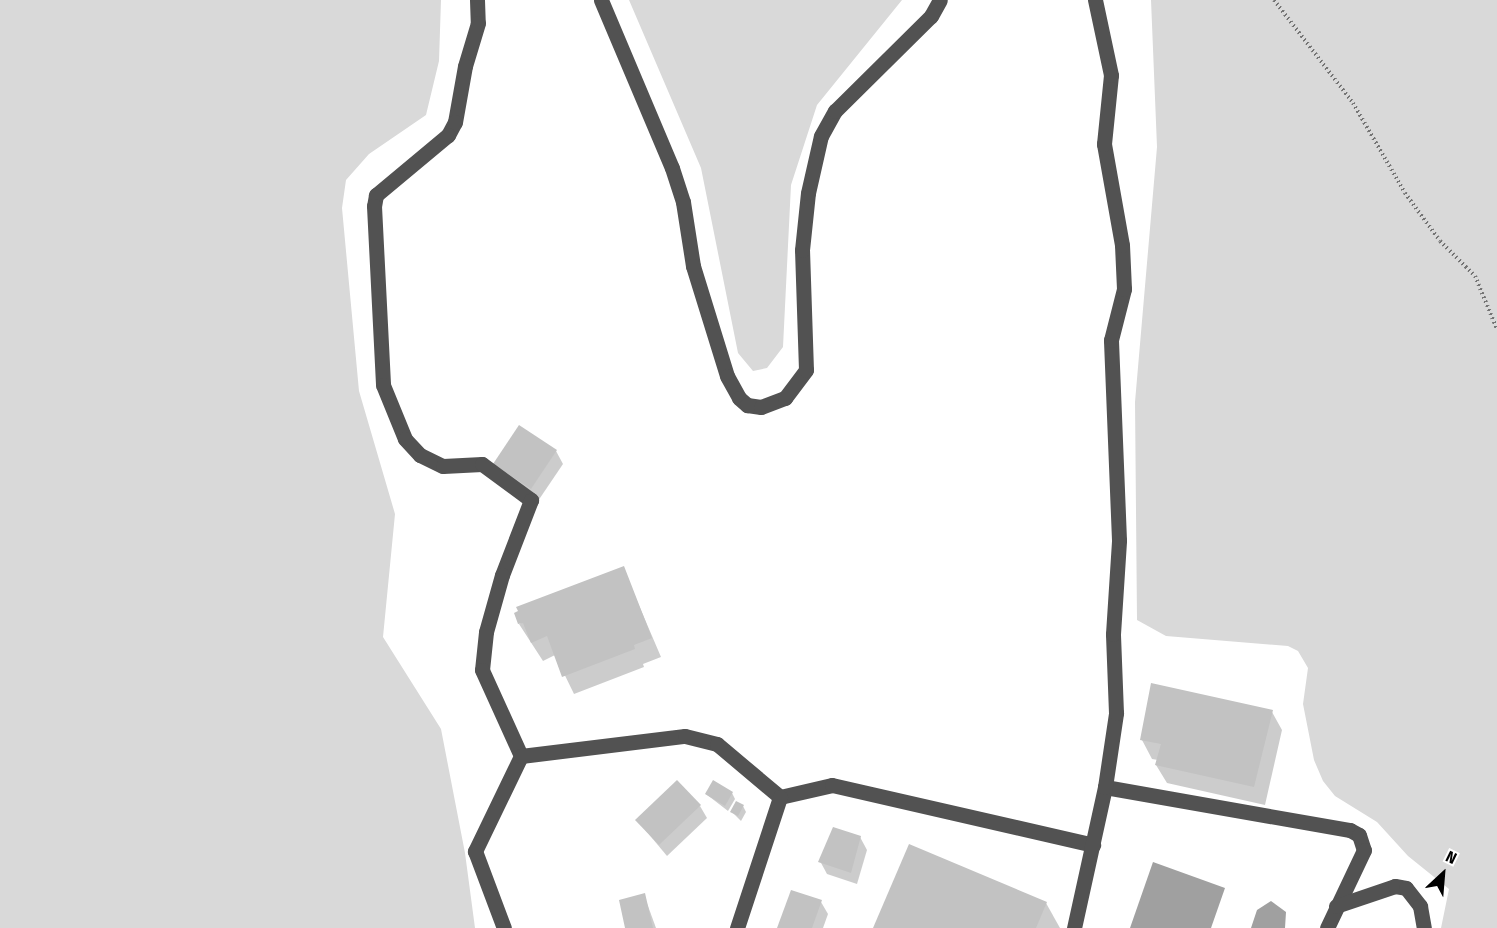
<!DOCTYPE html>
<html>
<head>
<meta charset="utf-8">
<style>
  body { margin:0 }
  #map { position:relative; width:1497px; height:928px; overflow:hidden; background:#fff; font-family:"Fira Sans Condensed",sans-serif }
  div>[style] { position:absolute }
  .green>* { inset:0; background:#d9d9d9 }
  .water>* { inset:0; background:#a0a0a0 }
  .shadow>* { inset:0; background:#0003 }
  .building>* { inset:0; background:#c2c2c2 }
  .path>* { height:4px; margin-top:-2px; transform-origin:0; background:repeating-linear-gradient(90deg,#747474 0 1.5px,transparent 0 4.5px) }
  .minor>* { height:15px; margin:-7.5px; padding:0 7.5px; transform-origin:7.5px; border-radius:7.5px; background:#525252 }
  span { translate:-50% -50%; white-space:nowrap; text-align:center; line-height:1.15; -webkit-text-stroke:6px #fff; paint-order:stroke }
  .north { position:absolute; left:1413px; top:844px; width:60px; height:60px; -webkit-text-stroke:4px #fff; paint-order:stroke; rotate:26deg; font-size:16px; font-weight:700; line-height:24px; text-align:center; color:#000 }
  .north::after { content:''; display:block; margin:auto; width:21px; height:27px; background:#000; clip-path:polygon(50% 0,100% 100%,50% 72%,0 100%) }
</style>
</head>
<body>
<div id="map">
  <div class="green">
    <i style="clip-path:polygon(0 0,441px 0,439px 61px,426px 115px,369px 154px,346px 180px,342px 208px,359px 391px,395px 514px,383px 637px,441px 729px,465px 853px,475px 928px,0 928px)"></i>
    <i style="clip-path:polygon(629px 0,902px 0,817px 105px,791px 185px,783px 347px,767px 368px,753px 371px,738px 353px,701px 168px)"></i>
    <i style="clip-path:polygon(1151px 0,1497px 0,1497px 928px,1441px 928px,1449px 889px,1408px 856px,1377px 822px,1335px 796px,1323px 781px,1314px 760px,1303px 704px,1308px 668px,1298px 651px,1288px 646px,1166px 636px,1137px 620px,1135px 402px,1157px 147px)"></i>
  </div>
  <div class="water">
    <i style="clip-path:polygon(1153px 862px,1225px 888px,1211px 928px,1130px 928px)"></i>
    <i style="clip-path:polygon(1271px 901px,1286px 912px,1285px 928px,1251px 928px,1257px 910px)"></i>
  </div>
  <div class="shadow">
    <i style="clip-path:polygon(519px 427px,556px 451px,563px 464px,538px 501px,502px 476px)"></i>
    <i style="clip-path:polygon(623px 568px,661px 657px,643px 664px,644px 667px,574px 694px,555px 655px,543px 661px,519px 624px)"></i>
    <i style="clip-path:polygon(1272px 712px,1282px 730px,1265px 805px,1167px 783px,1156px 765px,1158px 760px,1152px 759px,1142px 740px)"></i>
    <i style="clip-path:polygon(732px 793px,735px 799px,728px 811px,706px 794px)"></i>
    <i style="clip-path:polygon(700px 806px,707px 818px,667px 856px,637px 820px)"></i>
    <i style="clip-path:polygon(743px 806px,746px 812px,741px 821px,732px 812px)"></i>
    <i style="clip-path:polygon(860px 837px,867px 850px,857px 884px,827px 874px,820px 861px)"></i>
    <i style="clip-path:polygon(644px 895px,656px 928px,627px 928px)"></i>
    <i style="clip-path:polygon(821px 902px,828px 914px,823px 928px,778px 928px)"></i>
    <i style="clip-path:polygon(1046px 903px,1060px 928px,875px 928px)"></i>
  </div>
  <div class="building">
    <i style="clip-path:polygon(519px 425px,557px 450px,531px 489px,493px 464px)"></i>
    <i style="clip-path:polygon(624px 566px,652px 638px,634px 645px,635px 649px,562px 677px,547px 636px,531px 643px,523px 623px,518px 624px,514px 613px,518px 611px,516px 607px)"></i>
    <i style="clip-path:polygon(1151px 683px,1273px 710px,1254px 787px,1155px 765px,1161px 744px,1140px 740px)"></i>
    <i style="clip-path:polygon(677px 780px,701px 805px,659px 845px,635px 820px)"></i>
    <i style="clip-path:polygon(713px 780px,733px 792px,725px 806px,705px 794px)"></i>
    <i style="clip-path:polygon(736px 801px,744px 805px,738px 816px,730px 812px)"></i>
    <i style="clip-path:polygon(833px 827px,861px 836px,851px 873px,818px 862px)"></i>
    <i style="clip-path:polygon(909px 844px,1047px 902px,1036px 928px,873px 928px)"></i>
    <i style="clip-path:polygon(791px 890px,822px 900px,812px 928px,777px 928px)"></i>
    <i style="clip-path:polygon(645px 893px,653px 928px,625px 928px,619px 900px)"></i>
  </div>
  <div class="path">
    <i style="left:1274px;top:0;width:130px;rotate:52.5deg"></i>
    <i style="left:1353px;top:103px;width:104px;rotate:60deg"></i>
    <i style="left:1405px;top:193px;width:59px;rotate:53.9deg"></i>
    <i style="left:1440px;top:241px;width:49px;rotate:45deg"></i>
    <i style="left:1475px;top:276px;width:57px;rotate:67.5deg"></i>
  </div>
  <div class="minor">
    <i style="left:477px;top:0;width:23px;rotate:88deg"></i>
    <i style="left:478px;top:23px;width:45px;rotate:106.8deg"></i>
    <i style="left:465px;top:66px;width:57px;rotate:100.1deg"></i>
    <i style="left:455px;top:122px;width:15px;rotate:118deg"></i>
    <i style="left:448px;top:135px;width:94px;rotate:140.2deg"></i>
    <i style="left:376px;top:195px;width:11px;rotate:100deg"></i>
    <i style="left:374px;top:206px;width:179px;rotate:87.1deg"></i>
    <i style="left:383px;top:385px;width:58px;rotate:67.8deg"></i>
    <i style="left:405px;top:439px;width:22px;rotate:47deg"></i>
    <i style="left:420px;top:455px;width:25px;rotate:26deg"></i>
    <i style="left:443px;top:466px;width:39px;rotate:-3deg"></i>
    <i style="left:482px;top:464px;width:61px;rotate:36.3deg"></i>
    <i style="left:531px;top:500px;width:80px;rotate:111.1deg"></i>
    <i style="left:502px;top:575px;width:59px;rotate:105.7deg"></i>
    <i style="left:486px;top:632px;width:38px;rotate:96deg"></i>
    <i style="left:482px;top:670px;width:94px;rotate:65.6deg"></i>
    <i style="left:521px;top:756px;width:106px;rotate:115.8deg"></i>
    <i style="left:475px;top:851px;width:82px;rotate:69.4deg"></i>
    <i style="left:601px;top:0;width:182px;rotate:67.1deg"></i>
    <i style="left:672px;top:168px;width:36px;rotate:72deg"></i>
    <i style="left:683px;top:202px;width:65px;rotate:81.1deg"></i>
    <i style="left:693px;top:266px;width:115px;rotate:72.8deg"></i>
    <i style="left:727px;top:376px;width:25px;rotate:61deg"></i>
    <i style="left:739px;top:398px;width:11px;rotate:41deg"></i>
    <i style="left:747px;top:405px;width:14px;rotate:8deg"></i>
    <i style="left:761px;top:407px;width:26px;rotate:-21deg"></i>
    <i style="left:785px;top:398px;width:35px;rotate:-53deg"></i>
    <i style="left:806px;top:370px;width:120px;rotate:-91.9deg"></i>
    <i style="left:802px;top:250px;width:57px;rotate:-84deg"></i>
    <i style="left:808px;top:193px;width:58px;rotate:-77.2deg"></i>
    <i style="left:821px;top:136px;width:29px;rotate:-61deg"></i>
    <i style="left:835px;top:111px;width:135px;rotate:-44.7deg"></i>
    <i style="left:931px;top:16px;width:18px;rotate:-61deg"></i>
    <i style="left:521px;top:756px;width:165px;rotate:-7deg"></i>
    <i style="left:685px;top:736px;width:33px;rotate:14deg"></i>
    <i style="left:717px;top:744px;width:82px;rotate:40.1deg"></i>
    <i style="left:780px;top:797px;width:53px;rotate:-13deg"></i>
    <i style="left:832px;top:785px;width:268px;rotate:12.9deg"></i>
    <i style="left:1105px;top:787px;width:249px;rotate:10deg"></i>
    <i style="left:1350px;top:830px;width:10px;rotate:29deg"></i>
    <i style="left:1359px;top:835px;width:16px;rotate:72deg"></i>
    <i style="left:1364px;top:850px;width:86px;rotate:115.4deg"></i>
    <i style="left:1336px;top:906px;width:62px;rotate:-18.7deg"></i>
    <i style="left:1395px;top:886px;width:11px;rotate:10deg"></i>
    <i style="left:1406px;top:888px;width:23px;rotate:52deg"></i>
    <i style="left:1420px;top:906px;width:22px;rotate:80deg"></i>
    <i style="left:737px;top:928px;width:138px;rotate:-71.8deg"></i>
    <i style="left:1074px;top:928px;width:144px;rotate:-77.6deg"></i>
    <i style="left:1105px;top:787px;width:75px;rotate:-81.5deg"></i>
    <i style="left:1116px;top:713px;width:79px;rotate:-92.2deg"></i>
    <i style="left:1113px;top:634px;width:94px;rotate:-86.3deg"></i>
    <i style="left:1119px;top:540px;width:200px;rotate:-92.3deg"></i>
    <i style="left:1111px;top:340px;width:53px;rotate:-75.7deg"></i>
    <i style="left:1124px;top:289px;width:44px;rotate:-92.6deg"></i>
    <i style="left:1122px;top:245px;width:103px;rotate:-100.1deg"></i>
    <i style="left:1104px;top:144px;width:69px;rotate:-84.2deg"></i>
    <i style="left:1111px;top:75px;width:77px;rotate:-102deg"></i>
  </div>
  <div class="north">N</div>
</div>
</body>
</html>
